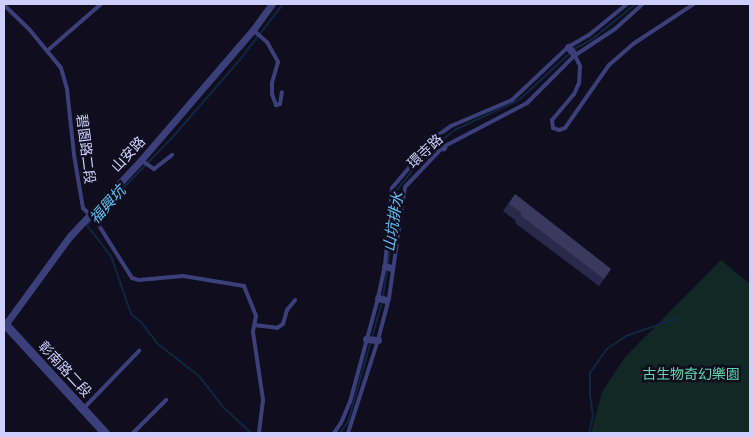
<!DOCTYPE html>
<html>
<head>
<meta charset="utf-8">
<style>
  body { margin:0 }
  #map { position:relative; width:754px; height:437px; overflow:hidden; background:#0f0d1e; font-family:Roboto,"Noto Sans TC",sans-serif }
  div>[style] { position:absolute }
  .green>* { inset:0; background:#112825 }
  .stream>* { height:2px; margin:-1px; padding:0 1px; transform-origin:1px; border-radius:1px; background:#0f2741 }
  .service>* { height:4px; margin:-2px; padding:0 2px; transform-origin:2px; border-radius:2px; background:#3b3f7a }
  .minor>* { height:7px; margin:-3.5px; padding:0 3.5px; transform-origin:3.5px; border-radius:3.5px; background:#3b3f7a }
  .tertiary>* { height:9px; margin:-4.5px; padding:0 4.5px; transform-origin:4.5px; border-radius:4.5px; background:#3b3f7a }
  .wall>* { inset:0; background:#2a284b }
  .building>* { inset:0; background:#3c395e }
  span { translate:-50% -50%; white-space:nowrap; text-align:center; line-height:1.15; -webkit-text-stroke:5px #0f0d1e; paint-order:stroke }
  .street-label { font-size:14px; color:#cecefc }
  .park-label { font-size:14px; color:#5fd7ad }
  .water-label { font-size:15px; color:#62c0f5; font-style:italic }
  .frame { position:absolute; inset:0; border:5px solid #cecefc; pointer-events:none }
</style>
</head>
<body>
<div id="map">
  <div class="green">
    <i style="clip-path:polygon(721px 260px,750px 284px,750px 433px,591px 433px,602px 392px,625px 357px)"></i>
  </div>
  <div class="stream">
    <i style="left:574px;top:49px;width:19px;rotate:-28deg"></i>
    <i style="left:591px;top:40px;width:58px;rotate:-38.7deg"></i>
    <i style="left:388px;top:265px;width:74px;rotate:-83.8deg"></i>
    <i style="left:396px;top:191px;width:54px;rotate:-51deg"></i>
    <i style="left:430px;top:149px;width:34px;rotate:-37deg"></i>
    <i style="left:457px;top:129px;width:68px;rotate:-25.1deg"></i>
    <i style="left:519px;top:100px;width:69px;rotate:-42.7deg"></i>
    <i style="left:383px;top:297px;width:27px;rotate:-82deg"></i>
    <i style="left:251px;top:433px;width:37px;rotate:-137deg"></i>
    <i style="left:224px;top:408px;width:39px;rotate:-128deg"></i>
    <i style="left:200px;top:377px;width:55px;rotate:-141.7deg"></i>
    <i style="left:157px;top:343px;width:25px;rotate:-127deg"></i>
    <i style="left:142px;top:323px;width:14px;rotate:-141deg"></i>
    <i style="left:131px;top:314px;width:61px;rotate:-109deg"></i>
    <i style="left:111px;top:256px;width:39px;rotate:-128deg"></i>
    <i style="left:87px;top:225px;width:120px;rotate:-45.7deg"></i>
    <i style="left:171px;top:139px;width:102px;rotate:-49deg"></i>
    <i style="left:238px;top:62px;width:73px;rotate:-52.2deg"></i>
    <i style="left:340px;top:433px;width:14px;rotate:-54deg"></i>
    <i style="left:348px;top:422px;width:125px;rotate:-74.2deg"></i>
    <i style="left:589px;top:433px;width:17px;rotate:-77deg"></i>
    <i style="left:593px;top:416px;width:21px;rotate:-98deg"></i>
    <i style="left:590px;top:395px;width:22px;rotate:-90deg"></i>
    <i style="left:590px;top:373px;width:29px;rotate:-55deg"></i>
    <i style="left:607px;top:349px;width:23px;rotate:-34deg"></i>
    <i style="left:626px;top:336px;width:55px;rotate:-19.1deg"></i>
  </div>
  <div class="service">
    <i style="left:4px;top:5px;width:35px;rotate:44deg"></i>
    <i style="left:29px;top:29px;width:50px;rotate:50.6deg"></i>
    <i style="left:61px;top:68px;width:22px;rotate:74deg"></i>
    <i style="left:67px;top:89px;width:66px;rotate:83.9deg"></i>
    <i style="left:74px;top:155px;width:54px;rotate:80.4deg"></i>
    <i style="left:83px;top:208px;width:18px;rotate:45deg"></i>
    <i style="left:96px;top:221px;width:67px;rotate:57.7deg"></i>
    <i style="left:132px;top:278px;width:7px;rotate:16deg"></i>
    <i style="left:139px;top:280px;width:44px;rotate:-5.2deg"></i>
    <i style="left:183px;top:276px;width:62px;rotate:9.3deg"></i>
    <i style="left:244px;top:286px;width:32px;rotate:68deg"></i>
    <i style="left:256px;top:316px;width:16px;rotate:101deg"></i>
    <i style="left:253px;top:332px;width:69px;rotate:81.6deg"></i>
    <i style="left:263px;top:400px;width:33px;rotate:97deg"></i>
    <i style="left:253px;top:30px;width:18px;rotate:41deg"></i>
    <i style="left:267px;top:42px;width:23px;rotate:61deg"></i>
    <i style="left:278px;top:62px;width:22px;rotate:106deg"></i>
    <i style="left:272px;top:83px;width:11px;rotate:90deg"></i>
    <i style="left:272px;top:94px;width:12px;rotate:70deg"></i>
    <i style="left:276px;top:105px;width:4px;rotate:-14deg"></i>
    <i style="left:280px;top:104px;width:12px;rotate:-81deg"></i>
    <i style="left:47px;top:51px;width:72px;rotate:-41deg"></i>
    <i style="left:574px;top:54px;width:13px;rotate:63deg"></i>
    <i style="left:580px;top:66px;width:17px;rotate:93deg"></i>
    <i style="left:579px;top:83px;width:12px;rotate:114deg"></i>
    <i style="left:574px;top:94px;width:34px;rotate:130deg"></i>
    <i style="left:552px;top:120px;width:8px;rotate:83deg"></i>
    <i style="left:553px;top:128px;width:6px;rotate:18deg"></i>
    <i style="left:559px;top:130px;width:6px;rotate:-18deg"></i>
    <i style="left:565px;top:128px;width:77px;rotate:-55.1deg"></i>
    <i style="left:609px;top:65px;width:32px;rotate:-41deg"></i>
    <i style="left:633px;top:44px;width:73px;rotate:-33.3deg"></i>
    <i style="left:141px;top:160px;width:16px;rotate:35deg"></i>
    <i style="left:154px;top:169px;width:23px;rotate:-38deg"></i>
    <i style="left:254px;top:325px;width:23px;rotate:7deg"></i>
    <i style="left:277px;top:328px;width:7px;rotate:-34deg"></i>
    <i style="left:283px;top:324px;width:15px;rotate:-74deg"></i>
    <i style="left:287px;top:310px;width:13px;rotate:-51deg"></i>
    <i style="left:83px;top:409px;width:81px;rotate:-46deg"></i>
    <i style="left:133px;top:433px;width:47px;rotate:-45deg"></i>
    <i style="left:334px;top:433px;width:12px;rotate:-55deg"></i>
    <i style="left:341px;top:423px;width:23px;rotate:-67deg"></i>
    <i style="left:350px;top:402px;width:108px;rotate:-74.9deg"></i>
    <i style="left:378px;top:298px;width:33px;rotate:-78deg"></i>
    <i style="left:385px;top:266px;width:78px;rotate:-84.9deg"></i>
    <i style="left:392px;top:188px;width:65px;rotate:-50deg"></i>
    <i style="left:434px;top:138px;width:21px;rotate:-35deg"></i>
    <i style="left:451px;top:126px;width:66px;rotate:-23.1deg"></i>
    <i style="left:512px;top:100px;width:77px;rotate:-43.4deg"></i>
    <i style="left:568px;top:47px;width:24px;rotate:-30deg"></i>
    <i style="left:589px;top:35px;width:49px;rotate:-39.2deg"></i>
    <i style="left:348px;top:433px;width:98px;rotate:-72.1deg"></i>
    <i style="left:378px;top:340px;width:43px;rotate:-75.3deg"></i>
    <i style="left:389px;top:298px;width:112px;rotate:-81.8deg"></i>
    <i style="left:405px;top:187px;width:55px;rotate:-46.5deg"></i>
    <i style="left:443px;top:147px;width:95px;rotate:-27.6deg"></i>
    <i style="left:527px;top:103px;width:66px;rotate:-45deg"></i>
    <i style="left:574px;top:56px;width:49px;rotate:-33.4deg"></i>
    <i style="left:615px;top:29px;width:38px;rotate:-42deg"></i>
  </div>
  <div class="minor">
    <i style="left:568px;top:47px;width:9px;rotate:49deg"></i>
    <i style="left:434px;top:138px;width:13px;rotate:45deg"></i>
    <i style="left:385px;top:266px;width:6px;rotate:18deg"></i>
    <i style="left:378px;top:298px;width:8px;rotate:14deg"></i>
    <i style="left:5px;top:325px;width:110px;rotate:-53.9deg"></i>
    <i style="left:70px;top:236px;width:104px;rotate:-46.9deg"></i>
    <i style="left:141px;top:160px;width:172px;rotate:-49.3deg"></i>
    <i style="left:253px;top:30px;width:32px;rotate:-54deg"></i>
    <i style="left:366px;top:339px;width:12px;rotate:5deg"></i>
  </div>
  <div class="tertiary">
    <i style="left:4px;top:323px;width:149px;rotate:47.4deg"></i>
  </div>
  <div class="wall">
    <i style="clip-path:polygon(515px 194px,611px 269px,599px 286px,515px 223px,516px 221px,503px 211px)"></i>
  </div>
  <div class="building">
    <i style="clip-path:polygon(515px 194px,611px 269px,604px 279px,520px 215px,522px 213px,509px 204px)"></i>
  </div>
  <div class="street-label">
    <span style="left:86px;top:149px;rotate:83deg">碧園路二段</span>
    <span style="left:425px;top:151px;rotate:-43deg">環寺路</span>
    <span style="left:128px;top:154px;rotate:-47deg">山安路</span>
    <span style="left:65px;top:369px;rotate:47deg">彰南路二段</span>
  </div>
  <div class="park-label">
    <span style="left:691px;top:374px">古生物奇幻樂園</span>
  </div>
  <div class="water-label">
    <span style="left:108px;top:205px;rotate:-48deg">福興坑</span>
    <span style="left:394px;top:222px;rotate:-81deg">山坑排水</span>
  </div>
  <div class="frame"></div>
</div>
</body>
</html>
